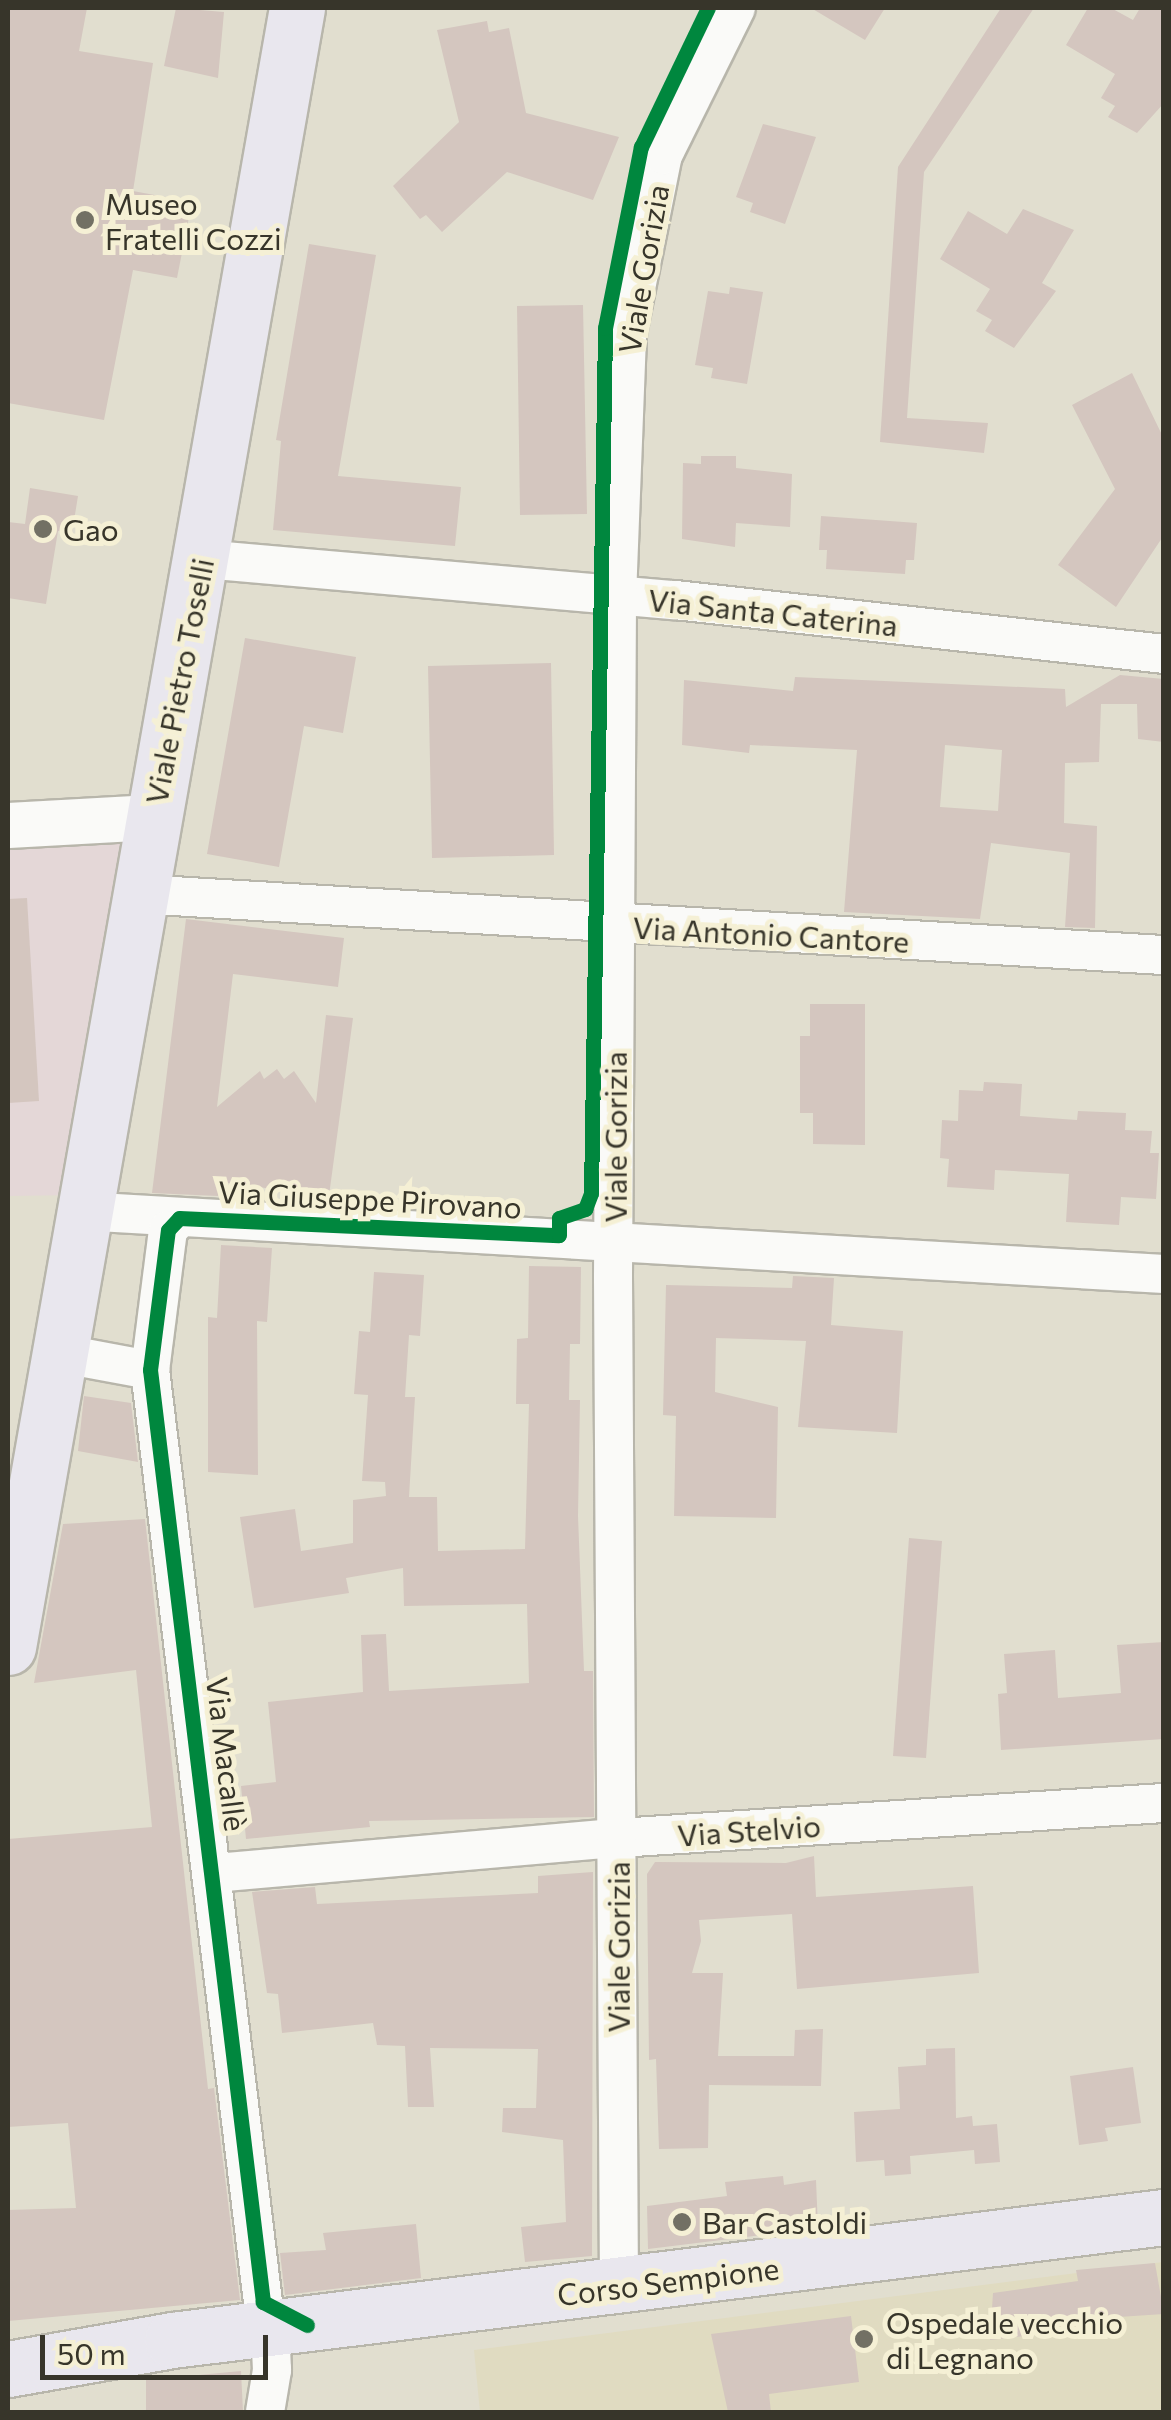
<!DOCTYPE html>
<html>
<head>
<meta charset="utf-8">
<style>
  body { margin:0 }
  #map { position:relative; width:1171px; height:2420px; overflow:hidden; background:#e1decf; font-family:Commissioner,sans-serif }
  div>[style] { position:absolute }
  .commercial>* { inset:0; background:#e4d7d7 }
  .built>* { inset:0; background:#e0dbc1 }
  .building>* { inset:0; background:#d4c6bf }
  .roads { filter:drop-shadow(2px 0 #b8b6ab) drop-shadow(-2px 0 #b8b6ab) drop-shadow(0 2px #b8b6ab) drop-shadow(0 -2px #b8b6ab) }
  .minor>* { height:38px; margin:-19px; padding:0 19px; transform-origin:19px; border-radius:19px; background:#fafaf8 }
  .tertiary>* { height:45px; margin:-22.5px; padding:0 22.5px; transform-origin:22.5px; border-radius:22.5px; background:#fafaf8 }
  .primary>* { height:55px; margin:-27.5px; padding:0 27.5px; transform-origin:27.5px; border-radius:27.5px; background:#e9e7ee }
  .cycleway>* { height:15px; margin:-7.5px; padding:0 7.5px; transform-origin:7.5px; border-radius:7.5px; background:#00873e }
  .dots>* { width:28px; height:28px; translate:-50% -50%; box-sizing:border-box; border:5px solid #f5f0d5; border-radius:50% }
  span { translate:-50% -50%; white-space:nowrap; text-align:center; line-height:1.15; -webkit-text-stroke:10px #f5f0d5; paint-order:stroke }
  .poi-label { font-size:30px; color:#37352a }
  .left { translate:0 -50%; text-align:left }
  .street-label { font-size:30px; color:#37352a }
  .frame { position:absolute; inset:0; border:10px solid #37352a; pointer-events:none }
  .scale { position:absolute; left:40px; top:2335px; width:228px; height:45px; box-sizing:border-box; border:5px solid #37352a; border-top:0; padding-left:12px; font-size:30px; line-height:35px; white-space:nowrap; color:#37352a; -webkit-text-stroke:8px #f5f0d5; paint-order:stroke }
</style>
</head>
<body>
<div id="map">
  <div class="commercial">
    <i style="clip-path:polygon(144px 821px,78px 1195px,8px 1196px,8px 830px)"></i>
  </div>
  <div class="built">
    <i style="clip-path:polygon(1163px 2262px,1163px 2412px,480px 2412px,474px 2350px)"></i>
  </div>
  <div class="building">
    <i style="clip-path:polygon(8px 8px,87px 8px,79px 51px,153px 63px,133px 191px,192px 202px,177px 278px,133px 270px,104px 420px,8px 403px)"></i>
    <i style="clip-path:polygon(176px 8px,224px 12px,218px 78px,164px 66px)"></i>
    <i style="clip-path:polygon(811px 8px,885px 8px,865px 40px)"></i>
    <i style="clip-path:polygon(1001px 8px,1034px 8px,924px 172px,907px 418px,988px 423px,984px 453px,880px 442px,898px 167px)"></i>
    <i style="clip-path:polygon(1088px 8px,1111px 8px,1133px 20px,1140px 8px,1164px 8px,1164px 103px,1137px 133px,1108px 117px,1115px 106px,1101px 98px,1115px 74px,1066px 45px)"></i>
    <i style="clip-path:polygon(487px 21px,489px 32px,509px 28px,526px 113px,619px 137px,593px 200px,507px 172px,442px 232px,426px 215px,420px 219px,393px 186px,459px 122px,437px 30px)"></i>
    <i style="clip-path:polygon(763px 124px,816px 137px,785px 224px,750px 212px,753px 203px,736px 197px)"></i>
    <i style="clip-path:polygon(1023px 209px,1074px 230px,1042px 283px,1056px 291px,1014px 348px,985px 331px,992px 320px,976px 311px,990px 289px,940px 259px,968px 211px,1007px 234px)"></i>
    <i style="clip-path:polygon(309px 244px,376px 255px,338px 476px,461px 487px,455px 546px,273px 530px,281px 441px,276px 440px)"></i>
    <i style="clip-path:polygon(730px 287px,763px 292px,747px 384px,711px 378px,713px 368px,695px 365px,708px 291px,729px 294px)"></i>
    <i style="clip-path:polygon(583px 305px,587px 514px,520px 515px,517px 306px)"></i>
    <i style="clip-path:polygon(1132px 373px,1164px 439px,1164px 535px,1116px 607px,1058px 565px,1115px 489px,1072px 405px)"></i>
    <i style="clip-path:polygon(701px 456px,736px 456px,736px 468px,792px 474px,790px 527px,736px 523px,735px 547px,682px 539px,683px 463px,701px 464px)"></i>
    <i style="clip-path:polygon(30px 488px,78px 496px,72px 533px,58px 531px,46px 604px,8px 598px,8px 522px,25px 524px)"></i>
    <i style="clip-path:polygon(821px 516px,917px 523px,914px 560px,906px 560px,905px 574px,826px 569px,827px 550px,819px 550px)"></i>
    <i style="clip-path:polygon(245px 638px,356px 657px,343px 733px,304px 726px,279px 867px,207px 854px)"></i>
    <i style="clip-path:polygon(551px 663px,554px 855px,432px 858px,428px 666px)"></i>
    <i style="clip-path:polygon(evenodd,1120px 675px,1164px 679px,1164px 742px,1138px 739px,1137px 704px,1101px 704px,1099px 762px,1065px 763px,1064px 823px,1097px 826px,1095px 928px,1065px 927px,1070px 853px,991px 843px,980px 919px,844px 912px,857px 750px,750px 745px,749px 753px,682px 745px,684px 680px,793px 691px,795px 677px,1065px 689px,1066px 707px,1120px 675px,945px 745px,1002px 750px,998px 811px,940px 807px,945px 745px)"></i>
    <i style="clip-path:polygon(27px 898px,39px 1101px,8px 1103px,8px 899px)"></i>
    <i style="clip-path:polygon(186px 919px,344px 938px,338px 987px,233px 974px,217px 1107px,260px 1071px,264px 1079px,277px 1069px,284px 1079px,294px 1071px,316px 1103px,326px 1015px,353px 1018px,328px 1203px,295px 1201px,296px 1192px,219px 1182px,218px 1196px,152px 1193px)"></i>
    <i style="clip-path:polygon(810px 1004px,865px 1004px,865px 1145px,813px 1144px,813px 1113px,800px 1113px,800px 1036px,810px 1036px)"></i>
    <i style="clip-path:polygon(984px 1082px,1022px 1084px,1020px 1116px,1077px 1120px,1078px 1111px,1126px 1113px,1125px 1130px,1152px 1131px,1150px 1153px,1159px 1153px,1156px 1199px,1121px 1197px,1119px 1225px,1066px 1222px,1069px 1174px,995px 1170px,994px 1190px,947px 1187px,949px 1159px,940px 1158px,942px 1120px,958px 1121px,959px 1090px,983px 1091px)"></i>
    <i style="clip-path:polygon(221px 1245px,272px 1248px,267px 1322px,257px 1321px,258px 1475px,208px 1472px,208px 1317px,217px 1318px)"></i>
    <i style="clip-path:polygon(529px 1266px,581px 1267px,580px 1344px,570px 1344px,569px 1400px,580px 1400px,578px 1516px,584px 1671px,593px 1671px,594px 1817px,369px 1821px,370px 1827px,246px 1839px,241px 1786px,276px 1782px,268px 1702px,363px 1692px,361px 1635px,386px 1634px,389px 1691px,529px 1683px,527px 1604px,404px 1606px,403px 1568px,346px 1578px,349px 1593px,254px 1608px,240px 1517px,295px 1509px,301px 1551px,353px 1543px,353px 1500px,386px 1496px,385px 1482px,362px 1481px,368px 1395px,354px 1394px,359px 1331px,370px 1332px,374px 1272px,424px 1275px,420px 1336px,409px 1335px,405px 1397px,415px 1397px,409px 1497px,437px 1497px,438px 1551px,525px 1549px,529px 1404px,516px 1404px,517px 1339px,528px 1338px)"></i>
    <i style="clip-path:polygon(793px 1276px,834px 1278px,831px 1325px,903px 1331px,897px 1433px,798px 1427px,806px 1341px,716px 1338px,715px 1392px,778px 1407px,776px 1518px,674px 1516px,676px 1416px,663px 1415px,666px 1285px,792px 1288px)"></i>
    <i style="clip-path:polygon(84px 1396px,131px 1403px,138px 1462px,78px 1451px)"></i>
    <i style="clip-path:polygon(145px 1519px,208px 2089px,214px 2088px,240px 2300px,8px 2321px,8px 2210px,76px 2208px,68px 2123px,8px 2127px,8px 1839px,152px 1827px,136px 1670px,34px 1683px,63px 1524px)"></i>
    <i style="clip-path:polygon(909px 1538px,942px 1541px,926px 1758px,893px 1756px)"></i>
    <i style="clip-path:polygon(1164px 1642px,1164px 1739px,1001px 1750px,998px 1694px,1007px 1693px,1004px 1654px,1055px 1650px,1058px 1698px,1121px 1693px,1117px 1645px)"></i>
    <i style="clip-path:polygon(814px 1856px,816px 1897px,973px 1886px,979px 1973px,797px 1989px,792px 1914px,699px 1920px,701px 1941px,692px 1973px,723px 1973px,718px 2056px,794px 2056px,795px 2030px,823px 2029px,821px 2086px,709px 2085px,708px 2148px,659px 2149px,656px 2059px,649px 2060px,647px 1874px,655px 1862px,786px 1863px)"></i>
    <i style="clip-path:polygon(593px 1872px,592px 2256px,525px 2262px,521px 2227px,566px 2222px,563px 2140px,502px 2132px,503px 2108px,536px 2108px,538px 2049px,430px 2048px,434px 2107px,408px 2107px,405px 2046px,377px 2045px,373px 2023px,282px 2033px,278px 1994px,267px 1993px,252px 1892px,315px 1887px,317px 1904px,538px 1893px,538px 1876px)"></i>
    <i style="clip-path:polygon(955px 2048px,956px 2118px,972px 2116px,973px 2126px,997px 2124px,1000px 2162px,975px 2164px,974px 2150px,910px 2156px,911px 2174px,885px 2176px,884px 2160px,856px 2162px,854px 2112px,900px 2109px,898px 2067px,926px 2065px,926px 2049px)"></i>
    <i style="clip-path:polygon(1133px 2067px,1141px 2123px,1105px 2128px,1108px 2141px,1079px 2145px,1070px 2076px)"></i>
    <i style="clip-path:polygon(783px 2176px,784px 2185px,816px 2180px,818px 2228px,648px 2249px,647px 2206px,727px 2196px,725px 2182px)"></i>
    <i style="clip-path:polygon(416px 2224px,421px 2278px,285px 2295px,280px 2253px,326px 2250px,323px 2233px)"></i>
    <i style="clip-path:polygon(1155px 2263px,1164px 2314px,1042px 2322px,1043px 2334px,990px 2340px,993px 2293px,1078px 2281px,1076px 2270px)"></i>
    <i style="clip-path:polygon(851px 2316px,859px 2382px,769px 2394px,771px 2412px,728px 2412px,711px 2334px)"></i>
    <i style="clip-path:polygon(241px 2371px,243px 2412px,146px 2412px,146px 2380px)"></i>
  </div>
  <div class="roads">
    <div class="minor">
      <i style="left:203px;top:559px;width:474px;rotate:5deg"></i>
      <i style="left:675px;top:600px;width:492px;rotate:6.3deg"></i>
      <i style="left:139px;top:894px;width:1027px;rotate:3.41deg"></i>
      <i style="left:81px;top:1211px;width:1085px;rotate:3.33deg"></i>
      <i style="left:179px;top:1218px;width:16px;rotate:133deg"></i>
      <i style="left:168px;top:1230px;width:141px;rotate:97.3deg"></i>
      <i style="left:150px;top:1370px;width:939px;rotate:83.09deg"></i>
      <i style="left:58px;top:1353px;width:94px;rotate:10.5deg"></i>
      <i style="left:215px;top:1873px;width:405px;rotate:-5deg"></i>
      <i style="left:618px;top:1838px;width:547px;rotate:-3.67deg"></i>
      <i style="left:619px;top:2288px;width:1011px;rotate:-90.34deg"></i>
      <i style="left:613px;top:1277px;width:680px;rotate:-89.66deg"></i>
      <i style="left:617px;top:597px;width:264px;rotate:-87.8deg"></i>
      <i style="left:627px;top:333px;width:182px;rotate:-78.6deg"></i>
      <i style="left:663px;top:155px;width:164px;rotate:-63.6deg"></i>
      <i style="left:265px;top:2412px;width:43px;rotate:-80.5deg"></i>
      <i style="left:272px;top:2370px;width:42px;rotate:-92.7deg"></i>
    </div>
    <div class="tertiary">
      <i style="left:8px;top:825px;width:144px;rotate:-3.2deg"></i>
    </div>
    <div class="primary">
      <i style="left:8px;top:1647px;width:1664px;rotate:-80deg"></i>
      <i style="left:8px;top:2369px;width:167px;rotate:-10deg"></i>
      <i style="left:172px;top:2340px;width:1000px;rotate:-7.07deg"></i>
    </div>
  </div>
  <div class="cycleway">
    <i style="left:307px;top:2325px;width:50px;rotate:-152.4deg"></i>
    <i style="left:263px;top:2302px;width:939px;rotate:-96.91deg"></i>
    <i style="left:150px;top:1370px;width:141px;rotate:-82.7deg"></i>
    <i style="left:168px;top:1230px;width:16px;rotate:-47deg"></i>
    <i style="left:179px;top:1218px;width:380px;rotate:2.6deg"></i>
    <i style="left:559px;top:1235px;width:17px;rotate:-90deg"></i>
    <i style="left:559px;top:1218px;width:28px;rotate:-19deg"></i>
    <i style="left:585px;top:1209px;width:17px;rotate:-69deg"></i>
    <i style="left:591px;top:1193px;width:865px;rotate:-89.07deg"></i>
    <i style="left:605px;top:328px;width:185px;rotate:-78.8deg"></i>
    <i style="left:641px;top:147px;width:154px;rotate:-64.3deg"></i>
  </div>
  <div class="dots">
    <i style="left:85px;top:220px;background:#727064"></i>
    <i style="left:43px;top:529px;background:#727064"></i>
    <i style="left:682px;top:2222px;background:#727064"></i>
    <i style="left:864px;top:2339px;background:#727064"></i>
  </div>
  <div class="poi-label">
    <span class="left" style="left:105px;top:220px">Museo<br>Fratelli Cozzi</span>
    <span class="left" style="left:63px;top:529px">Gao</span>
    <span class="left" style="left:702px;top:2222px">Bar Castoldi</span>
    <span class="left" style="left:886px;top:2339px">Ospedale vecchio<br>di Legnano</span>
  </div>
  <div class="street-label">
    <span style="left:643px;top:269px;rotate:-80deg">Viale Gorizia</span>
    <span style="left:773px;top:612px;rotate:6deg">Via Santa Caterina</span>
    <span style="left:179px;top:681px;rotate:-79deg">Viale Pietro Toselli</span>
    <span style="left:771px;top:934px;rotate:3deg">Via Antonio Cantore</span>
    <span style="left:615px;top:1137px;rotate:-90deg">Viale Gorizia</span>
    <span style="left:370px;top:1199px;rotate:3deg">Via Giuseppe Pirovano</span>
    <span style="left:227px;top:1754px;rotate:83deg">Via Macallè</span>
    <span style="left:749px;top:1830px;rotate:-4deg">Via Stelvio</span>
    <span style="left:618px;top:1947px;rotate:-90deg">Viale Gorizia</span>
    <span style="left:668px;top:2281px;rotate:-7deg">Corso Sempione</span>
  </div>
  <div class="frame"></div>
  <div class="scale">50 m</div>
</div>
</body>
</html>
